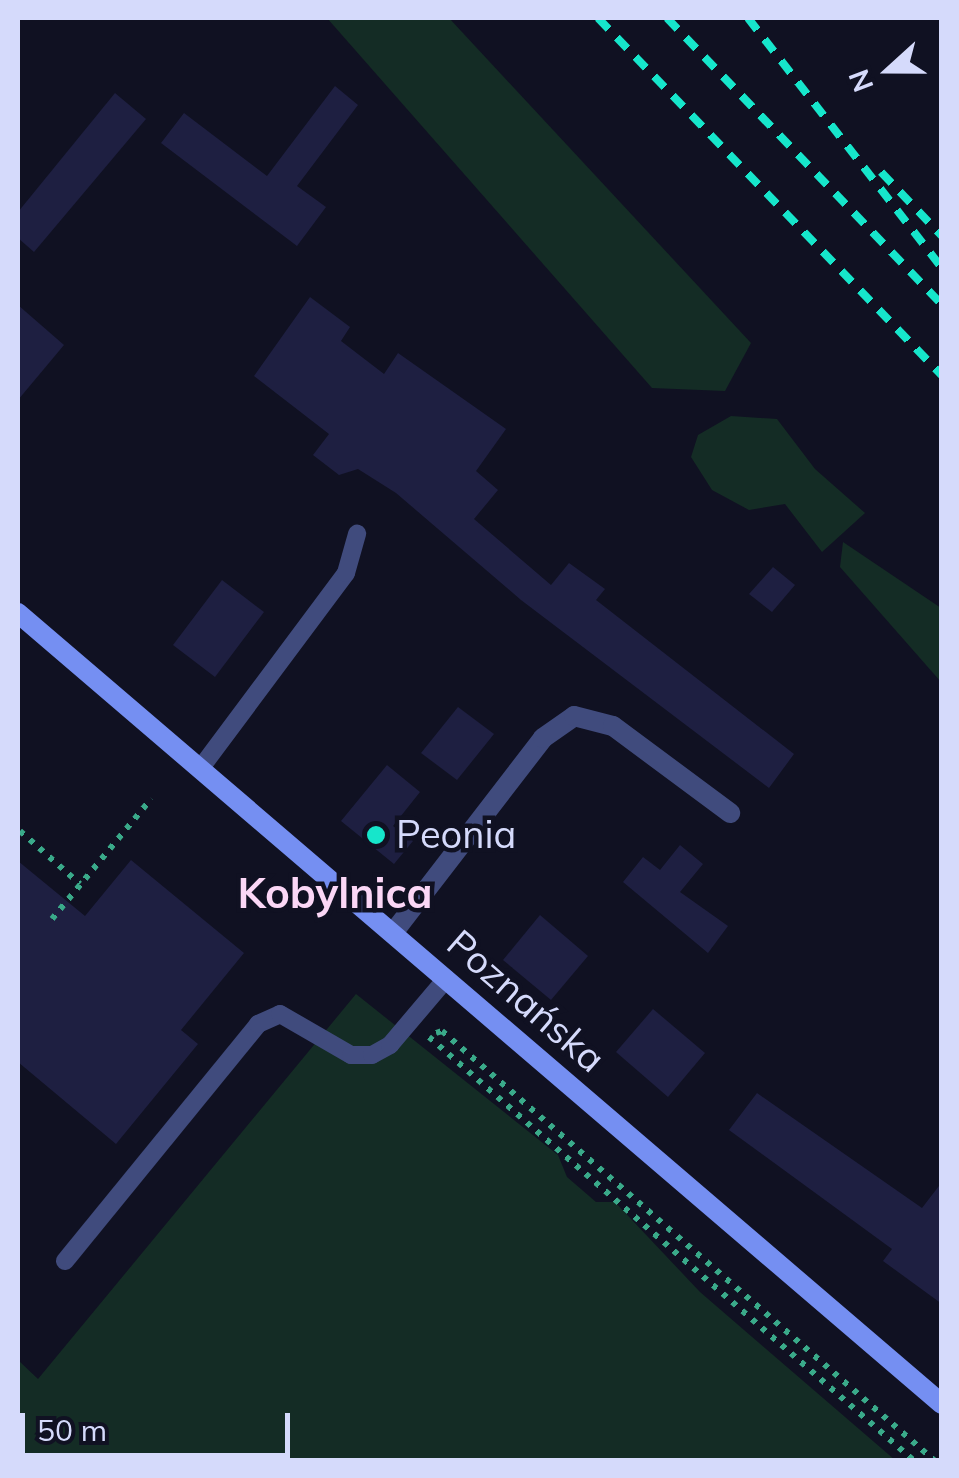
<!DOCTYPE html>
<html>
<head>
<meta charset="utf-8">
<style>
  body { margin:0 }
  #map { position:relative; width:959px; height:1478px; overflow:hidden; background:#101122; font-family:Mulish,sans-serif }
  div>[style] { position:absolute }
  .green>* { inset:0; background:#142c25 }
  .building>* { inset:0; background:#1e1f41 }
  .path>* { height:6px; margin-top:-3px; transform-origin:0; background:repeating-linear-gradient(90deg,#3aaa8a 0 5px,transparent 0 13px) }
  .lane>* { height:18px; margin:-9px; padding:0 9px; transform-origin:9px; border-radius:9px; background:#404b7d }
  .street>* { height:20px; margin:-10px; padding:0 10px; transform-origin:10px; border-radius:10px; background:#404b7d }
  .secondary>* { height:20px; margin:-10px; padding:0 10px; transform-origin:10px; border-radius:10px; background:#758ff2 }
  .rail>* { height:8px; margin-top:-4px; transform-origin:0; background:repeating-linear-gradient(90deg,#16e6cb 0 15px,transparent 0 27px) }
  .dots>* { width:28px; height:28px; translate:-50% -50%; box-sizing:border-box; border:5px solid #101122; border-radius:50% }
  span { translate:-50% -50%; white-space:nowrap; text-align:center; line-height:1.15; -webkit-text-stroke:9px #101122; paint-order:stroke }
  .poi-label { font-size:38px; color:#d5dafb }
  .left { translate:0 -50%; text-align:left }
  .street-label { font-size:38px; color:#d5dafb }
  .quarter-label { font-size:42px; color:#fbd7f6; font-weight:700 }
  .frame { position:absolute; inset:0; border:20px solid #d5dafb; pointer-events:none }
  .north { position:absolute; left:839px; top:20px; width:100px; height:100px; -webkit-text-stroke:8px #101122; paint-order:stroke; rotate:249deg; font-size:28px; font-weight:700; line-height:40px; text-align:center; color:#d5dafb }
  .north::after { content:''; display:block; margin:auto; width:35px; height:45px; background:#d5dafb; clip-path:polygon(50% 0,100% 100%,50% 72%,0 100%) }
  .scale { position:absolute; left:20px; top:1413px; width:270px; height:45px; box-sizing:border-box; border:5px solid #d5dafb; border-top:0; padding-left:12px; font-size:30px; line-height:35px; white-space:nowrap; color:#d5dafb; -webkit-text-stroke:8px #101122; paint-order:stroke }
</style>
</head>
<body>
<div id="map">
  <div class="green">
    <i style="clip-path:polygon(327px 18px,449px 18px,751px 343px,725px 391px,652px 388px)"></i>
    <i style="clip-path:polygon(731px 416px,777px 419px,815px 469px,865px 513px,822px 552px,785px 504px,749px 510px,712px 490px,691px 457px,698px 435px)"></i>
    <i style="clip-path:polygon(843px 542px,941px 608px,941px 682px,840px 567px)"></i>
    <i style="clip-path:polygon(356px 994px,558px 1155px,567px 1177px,596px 1202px,615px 1202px,700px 1292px,895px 1460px,18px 1460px,18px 1360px,38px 1379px)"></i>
  </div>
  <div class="building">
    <i style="clip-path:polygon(335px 86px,358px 105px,297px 186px,326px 207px,297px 246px,161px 143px,184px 113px,267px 176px)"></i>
    <i style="clip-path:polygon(115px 93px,146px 119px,34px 252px,18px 238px,18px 212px)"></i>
    <i style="clip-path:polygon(310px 297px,350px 327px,341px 341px,384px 374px,398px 353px,506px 429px,476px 471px,498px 490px,474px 519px,551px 585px,569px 563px,605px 589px,596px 600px,794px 754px,769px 788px,521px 600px,396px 493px,358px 469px,339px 475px,313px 455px,329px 434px,254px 376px)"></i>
    <i style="clip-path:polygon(18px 305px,64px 345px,18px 400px)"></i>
    <i style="clip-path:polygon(773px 567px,795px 585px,772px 612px,749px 594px)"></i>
    <i style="clip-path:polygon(222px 580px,264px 612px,215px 677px,173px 645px)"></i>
    <i style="clip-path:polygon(458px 707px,494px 734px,457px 780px,421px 753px)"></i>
    <i style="clip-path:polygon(387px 765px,420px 792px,393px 826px,413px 841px,394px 864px,341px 821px)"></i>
    <i style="clip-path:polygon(680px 845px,703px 864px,680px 892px,728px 926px,708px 953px,623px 882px,643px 857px,660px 870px)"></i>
    <i style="clip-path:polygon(131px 860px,244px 953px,181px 1030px,198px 1044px,116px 1144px,18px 1062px,18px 861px,85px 916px)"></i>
    <i style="clip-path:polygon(540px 915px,588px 956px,551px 1000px,503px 960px)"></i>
    <i style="clip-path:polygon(653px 1009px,705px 1053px,668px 1097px,616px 1052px)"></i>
    <i style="clip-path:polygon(757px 1093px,922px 1208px,942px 1182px,942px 1304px,883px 1261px,892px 1249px,729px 1130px)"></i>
  </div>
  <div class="path">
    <i style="left:20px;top:831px;width:80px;rotate:41.5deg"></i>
    <i style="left:52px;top:919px;width:156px;rotate:-50.5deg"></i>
    <i style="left:436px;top:1033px;width:6px;rotate:-18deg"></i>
    <i style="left:442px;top:1031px;width:653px;rotate:41.09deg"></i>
    <i style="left:429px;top:1037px;width:643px;rotate:41.15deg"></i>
  </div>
  <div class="lane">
    <i style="left:200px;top:769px;width:244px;rotate:-53.3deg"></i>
    <i style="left:346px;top:573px;width:41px;rotate:-74.2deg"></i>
    <i style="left:65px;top:1261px;width:306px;rotate:-50.8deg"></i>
    <i style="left:258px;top:1024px;width:24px;rotate:-24deg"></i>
    <i style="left:280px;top:1014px;width:82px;rotate:30deg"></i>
    <i style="left:351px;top:1055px;width:21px"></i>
    <i style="left:372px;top:1055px;width:21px;rotate:-29deg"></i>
    <i style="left:390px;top:1045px;width:87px;rotate:-49.7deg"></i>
  </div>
  <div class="street">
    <i style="left:393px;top:933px;width:246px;rotate:-52.4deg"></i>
    <i style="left:543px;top:738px;width:38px;rotate:-35deg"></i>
    <i style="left:574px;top:716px;width:40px;rotate:14.4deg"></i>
    <i style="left:613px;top:726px;width:146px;rotate:36.6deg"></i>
  </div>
  <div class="secondary">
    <i style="left:18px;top:613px;width:1216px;rotate:40.57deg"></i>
  </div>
  <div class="rail">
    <i style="left:598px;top:18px;width:496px;rotate:46.1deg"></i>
    <i style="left:667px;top:18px;width:397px;rotate:46.2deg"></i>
    <i style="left:748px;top:18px;width:316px;rotate:52.2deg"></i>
    <i style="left:881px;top:172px;width:88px;rotate:46.4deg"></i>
  </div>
  <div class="dots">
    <i style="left:376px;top:835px;background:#16e6cb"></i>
  </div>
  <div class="poi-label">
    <span class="left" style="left:396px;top:835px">Peonia</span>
  </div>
  <div class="street-label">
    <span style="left:526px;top:1001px;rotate:41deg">Poznańska</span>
  </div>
  <div class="quarter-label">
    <span style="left:335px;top:893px">Kobylnica</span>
  </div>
  <div class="frame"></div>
  <div class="north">N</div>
  <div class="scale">50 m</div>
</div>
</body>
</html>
